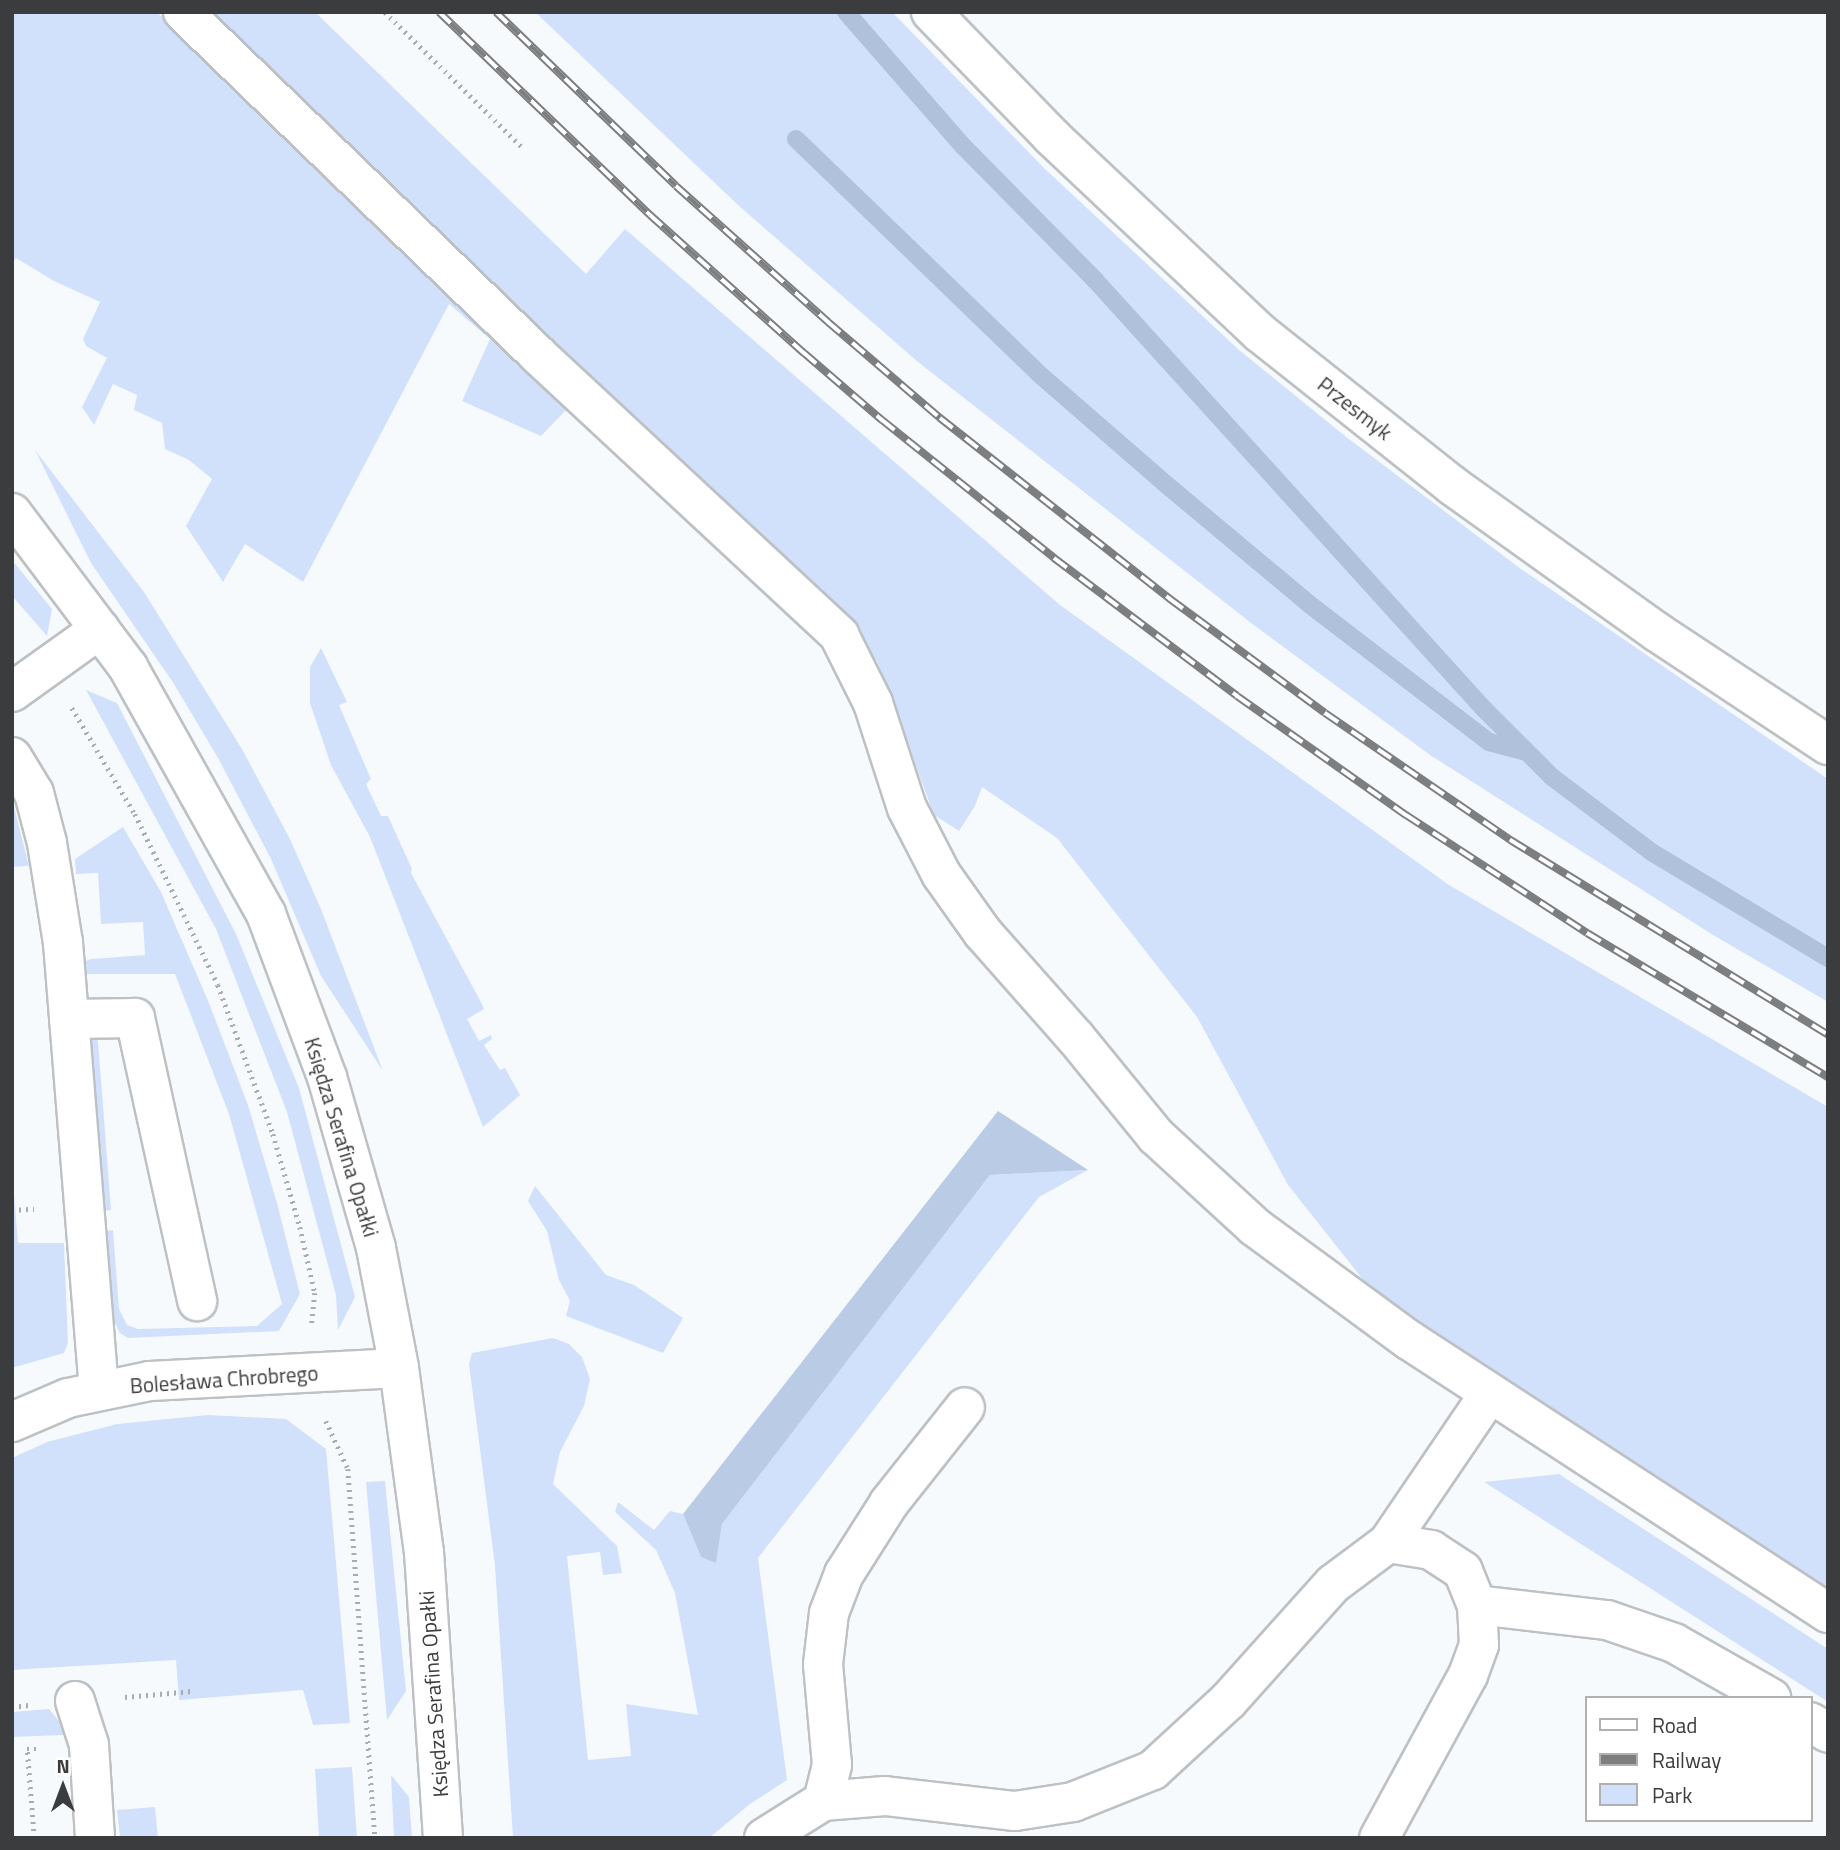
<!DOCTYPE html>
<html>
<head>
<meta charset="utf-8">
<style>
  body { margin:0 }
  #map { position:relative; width:1840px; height:1850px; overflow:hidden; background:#f7fafd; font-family:"Titillium Web",sans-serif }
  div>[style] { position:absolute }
  .green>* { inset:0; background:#d1e1fc }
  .forest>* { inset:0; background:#bacbe6 }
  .stream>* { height:18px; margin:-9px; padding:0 9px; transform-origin:9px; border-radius:9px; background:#afc1db }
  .path>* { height:4.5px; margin-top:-2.25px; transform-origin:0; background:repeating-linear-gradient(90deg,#a9abad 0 2px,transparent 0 7px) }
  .roads { filter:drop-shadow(2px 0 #bec1c4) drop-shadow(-2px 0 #bec1c4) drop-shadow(0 2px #bec1c4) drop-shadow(0 -2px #bec1c4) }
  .minor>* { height:38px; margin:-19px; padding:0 19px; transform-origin:19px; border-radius:19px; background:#fff }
  .rail>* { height:8px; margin-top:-4px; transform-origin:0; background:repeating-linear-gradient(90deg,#fff 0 16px,#7c7e7f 0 32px); box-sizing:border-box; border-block:2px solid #7c7e7f }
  span { translate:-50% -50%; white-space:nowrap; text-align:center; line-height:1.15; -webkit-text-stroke:5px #fff; paint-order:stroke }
  .street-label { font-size:21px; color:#3b3c3d }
  .frame { position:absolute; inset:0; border:14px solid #3b3c3d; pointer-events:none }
  .legend { position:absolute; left:1585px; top:1696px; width:228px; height:126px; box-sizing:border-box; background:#fff; border:2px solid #b1b1b1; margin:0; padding:9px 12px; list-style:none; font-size:21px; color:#3b3c3d }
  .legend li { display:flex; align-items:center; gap:14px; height:35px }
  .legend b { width:35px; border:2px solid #b1b1b1 }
  .north { position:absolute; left:28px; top:1752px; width:70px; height:70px; -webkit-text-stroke:5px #fff; paint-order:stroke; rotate:0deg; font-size:19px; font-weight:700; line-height:28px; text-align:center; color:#3b3c3d }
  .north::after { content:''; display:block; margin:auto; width:24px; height:32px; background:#3b3c3d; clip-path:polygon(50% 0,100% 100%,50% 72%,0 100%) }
</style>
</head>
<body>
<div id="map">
  <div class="green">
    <i style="clip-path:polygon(12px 12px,156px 12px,219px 62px,569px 407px,541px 436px,462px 401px,490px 339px,449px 304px,303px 582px,245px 544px,223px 582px,186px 526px,212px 479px,189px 460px,165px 449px,162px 423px,134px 410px,137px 395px,113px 384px,94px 425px,82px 407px,107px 358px,86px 346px,83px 339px,100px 302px,54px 281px,16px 258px,12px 263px)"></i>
    <i style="clip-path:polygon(204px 12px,315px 12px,586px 274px,625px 229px,1060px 605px,1449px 885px,1828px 1107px,1828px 1602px,1380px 1301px,1288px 1185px,1197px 1017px,1057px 838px,982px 787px,975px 806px,959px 831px,934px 815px,877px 661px,822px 594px)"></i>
    <i style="clip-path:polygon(535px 12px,892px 12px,1044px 168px,1238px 349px,1345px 436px,1521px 569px,1828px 779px,1828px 1002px,1713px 935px,1430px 755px,1255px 626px,918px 362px,738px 205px)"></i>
    <i style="clip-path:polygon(35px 450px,144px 592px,242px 749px,290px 839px,321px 909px,383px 1071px,321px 976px,271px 859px,218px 758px,174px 684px,91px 563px)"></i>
    <i style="clip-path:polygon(12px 560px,52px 609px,47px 636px,12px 596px)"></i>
    <i style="clip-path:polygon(321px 648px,347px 702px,339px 705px,371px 779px,366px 784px,381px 816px,388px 816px,412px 869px,411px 873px,482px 1004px,484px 1009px,467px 1019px,479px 1041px,491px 1035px,492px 1039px,484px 1045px,500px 1070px,505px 1068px,520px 1095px,483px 1127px,370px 837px,331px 765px,310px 703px,310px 667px)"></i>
    <i style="clip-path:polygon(86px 690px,117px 703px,236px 934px,299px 1088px,355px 1297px,338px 1330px,336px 1295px,287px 1112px,216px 929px)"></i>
    <i style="clip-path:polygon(12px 799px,29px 866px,12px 867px)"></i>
    <i style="clip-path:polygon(123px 827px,161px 892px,209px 1003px,248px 1105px,277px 1203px,300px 1294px,279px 1331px,128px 1338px,120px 1333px,112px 1318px,106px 1231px,113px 1230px,119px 1309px,127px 1325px,138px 1329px,257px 1326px,282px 1304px,229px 1114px,175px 974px,86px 974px,86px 961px,91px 959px,145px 955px,143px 922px,101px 924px,98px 873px,76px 874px,75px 859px)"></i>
    <i style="clip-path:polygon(90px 1029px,97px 1029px,103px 1105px,111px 1210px,104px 1211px)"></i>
    <i style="clip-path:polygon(12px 1170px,18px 1243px,64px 1243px,68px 1343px,64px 1353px,12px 1368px)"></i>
    <i style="clip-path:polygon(1088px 1170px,1039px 1197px,758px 1558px,787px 1780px,750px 1804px,709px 1838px,513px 1838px,495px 1566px,469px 1364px,472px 1353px,553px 1338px,569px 1344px,582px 1357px,590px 1379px,584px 1406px,560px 1452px,553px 1484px,617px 1546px,622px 1573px,603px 1575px,600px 1552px,567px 1556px,588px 1760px,631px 1756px,626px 1704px,698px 1715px,675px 1593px,656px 1550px,615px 1512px,618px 1502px,654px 1530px,670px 1511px,683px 1514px,701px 1557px,716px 1562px,722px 1524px,990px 1175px)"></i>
    <i style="clip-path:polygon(535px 1186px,606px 1275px,634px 1285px,683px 1318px,663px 1353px,566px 1316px,570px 1301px,559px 1280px,547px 1231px,528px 1201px)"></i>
    <i style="clip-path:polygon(208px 1415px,286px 1419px,326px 1449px,350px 1723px,313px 1725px,303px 1690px,179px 1700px,176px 1660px,12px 1670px,12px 1458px,47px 1442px,117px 1424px)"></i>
    <i style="clip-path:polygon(1559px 1474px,1828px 1649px,1828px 1702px,1484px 1482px)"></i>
    <i style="clip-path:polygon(385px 1481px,406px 1691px,387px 1720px,366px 1482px)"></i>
    <i style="clip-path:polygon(49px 1709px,64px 1727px,64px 1735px,12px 1737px,12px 1712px)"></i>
    <i style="clip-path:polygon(352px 1767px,357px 1838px,319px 1838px,315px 1769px)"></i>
    <i style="clip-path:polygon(391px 1775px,409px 1797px,412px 1838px,394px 1838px)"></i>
    <i style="clip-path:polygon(155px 1807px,158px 1838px,120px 1838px,117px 1810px)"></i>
  </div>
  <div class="forest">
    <i style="clip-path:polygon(998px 1111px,1088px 1170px,990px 1175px,722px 1524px,716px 1563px,701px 1557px,683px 1514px)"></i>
  </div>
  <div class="stream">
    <i style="left:846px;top:12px;width:178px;rotate:48.9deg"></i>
    <i style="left:963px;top:146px;width:188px;rotate:45.4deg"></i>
    <i style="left:1095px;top:280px;width:579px;rotate:47.8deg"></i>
    <i style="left:1484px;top:709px;width:96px;rotate:45deg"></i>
    <i style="left:1552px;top:777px;width:126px;rotate:37deg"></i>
    <i style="left:1653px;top:853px;width:204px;rotate:31deg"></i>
    <i style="left:796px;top:139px;width:337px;rotate:44deg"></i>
    <i style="left:1038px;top:373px;width:172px;rotate:41deg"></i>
    <i style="left:1168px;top:486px;width:184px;rotate:39.9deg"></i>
    <i style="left:1309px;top:604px;width:227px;rotate:37.5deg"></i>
    <i style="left:1489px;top:742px;width:39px;rotate:15deg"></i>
  </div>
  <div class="path">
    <i style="left:385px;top:12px;width:191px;rotate:44.6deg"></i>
    <i style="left:72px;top:708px;width:123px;rotate:59.3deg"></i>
    <i style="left:135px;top:814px;width:190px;rotate:64.1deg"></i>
    <i style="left:218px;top:985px;width:159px;rotate:69.7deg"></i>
    <i style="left:273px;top:1134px;width:97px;rotate:73.8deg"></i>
    <i style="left:300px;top:1227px;width:68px;rotate:77.2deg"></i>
    <i style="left:315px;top:1293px;width:30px;rotate:96deg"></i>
    <i style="left:12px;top:1210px;width:22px;rotate:-3deg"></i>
    <i style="left:326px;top:1421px;width:53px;rotate:65.4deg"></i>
    <i style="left:348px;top:1469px;width:370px;rotate:85.8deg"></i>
    <i style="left:125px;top:1697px;width:68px;rotate:-5deg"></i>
    <i style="left:12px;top:1707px;width:17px;rotate:-7deg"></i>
    <i style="left:34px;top:1838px;width:89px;rotate:-94.5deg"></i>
    <i style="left:27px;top:1749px;width:12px"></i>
  </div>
  <div class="roads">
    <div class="minor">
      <i style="left:183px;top:12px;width:492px;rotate:44deg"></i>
      <i style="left:537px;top:354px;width:413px;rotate:42.9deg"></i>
      <i style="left:839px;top:635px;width:76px;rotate:63.4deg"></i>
      <i style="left:873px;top:703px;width:110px;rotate:72.1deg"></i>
      <i style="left:907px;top:808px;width:74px;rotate:62.7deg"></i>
      <i style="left:941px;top:874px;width:72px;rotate:54.6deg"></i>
      <i style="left:983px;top:933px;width:140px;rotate:48.5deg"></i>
      <i style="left:1076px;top:1038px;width:127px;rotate:50.8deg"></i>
      <i style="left:1156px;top:1136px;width:134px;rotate:42.6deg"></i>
      <i style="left:1255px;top:1227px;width:191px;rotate:36.3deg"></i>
      <i style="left:1409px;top:1340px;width:500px;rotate:33.09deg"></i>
      <i style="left:931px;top:12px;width:173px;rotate:45.9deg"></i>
      <i style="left:1051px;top:136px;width:287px;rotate:43.3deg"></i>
      <i style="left:1260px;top:333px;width:246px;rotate:38.4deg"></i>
      <i style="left:1453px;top:486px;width:251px;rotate:35.6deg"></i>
      <i style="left:1657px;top:632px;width:205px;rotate:33.5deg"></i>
      <i style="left:12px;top:513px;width:193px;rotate:53deg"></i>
      <i style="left:128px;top:667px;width:283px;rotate:60.8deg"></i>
      <i style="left:266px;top:914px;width:174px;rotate:69.5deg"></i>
      <i style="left:327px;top:1077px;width:178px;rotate:74deg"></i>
      <i style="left:376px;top:1248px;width:122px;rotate:79.1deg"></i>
      <i style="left:399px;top:1368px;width:186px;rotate:82.3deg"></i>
      <i style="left:424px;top:1552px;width:287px;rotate:86.2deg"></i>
      <i style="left:12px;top:692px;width:108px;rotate:-35.6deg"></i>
      <i style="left:12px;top:757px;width:42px;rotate:58.6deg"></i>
      <i style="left:34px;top:793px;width:52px;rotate:75.4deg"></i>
      <i style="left:47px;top:843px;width:101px;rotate:80.9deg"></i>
      <i style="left:63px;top:943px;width:449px;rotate:85.4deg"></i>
      <i style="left:69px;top:1019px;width:66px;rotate:-0.9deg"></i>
      <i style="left:135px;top:1018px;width:290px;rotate:77.6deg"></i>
      <i style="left:12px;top:1422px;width:61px;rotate:-23.2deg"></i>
      <i style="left:68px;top:1398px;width:84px;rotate:-11.7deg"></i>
      <i style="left:150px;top:1381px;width:249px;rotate:-3deg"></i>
      <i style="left:1388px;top:1543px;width:181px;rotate:-55.8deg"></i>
      <i style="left:1477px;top:1605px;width:131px;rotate:6.6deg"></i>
      <i style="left:1607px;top:1620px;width:71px;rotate:18.9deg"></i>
      <i style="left:1674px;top:1643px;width:112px;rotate:29.6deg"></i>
      <i style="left:75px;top:1701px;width:46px;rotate:72.3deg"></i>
      <i style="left:89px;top:1745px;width:93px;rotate:86.3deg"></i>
      <i style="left:1810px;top:1722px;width:21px;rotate:31deg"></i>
      <i style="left:823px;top:1801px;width:37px;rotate:-76deg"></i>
      <i style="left:832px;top:1765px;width:101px;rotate:-95.1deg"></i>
      <i style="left:823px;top:1664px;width:51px;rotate:-83.3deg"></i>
      <i style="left:829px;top:1613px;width:42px;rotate:-69deg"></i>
      <i style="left:844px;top:1574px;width:84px;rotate:-57.6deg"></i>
      <i style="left:889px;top:1503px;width:122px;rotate:-51.6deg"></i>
      <i style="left:764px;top:1838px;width:70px;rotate:-32.1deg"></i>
      <i style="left:823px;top:1801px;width:62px;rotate:-4.6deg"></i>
      <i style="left:885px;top:1796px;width:131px;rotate:6.6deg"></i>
      <i style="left:1015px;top:1811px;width:59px;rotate:-8.8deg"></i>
      <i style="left:1073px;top:1802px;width:86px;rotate:-21.8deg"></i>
      <i style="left:1153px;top:1770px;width:102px;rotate:-42.6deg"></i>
      <i style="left:1228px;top:1701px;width:157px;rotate:-48.1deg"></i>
      <i style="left:1333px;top:1584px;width:69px;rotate:-36.7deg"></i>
      <i style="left:1388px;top:1543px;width:44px;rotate:9.2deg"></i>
      <i style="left:1431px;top:1550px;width:38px;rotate:33deg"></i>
      <i style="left:1463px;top:1571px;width:37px;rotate:68deg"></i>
      <i style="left:1477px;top:1605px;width:40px;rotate:87.1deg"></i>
      <i style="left:1479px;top:1645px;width:32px;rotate:110deg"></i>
      <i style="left:1468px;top:1675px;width:186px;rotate:118.6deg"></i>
    </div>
  </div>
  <div class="rail">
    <i style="left:439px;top:12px;width:293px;rotate:43.9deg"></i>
    <i style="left:650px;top:215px;width:207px;rotate:41.9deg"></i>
    <i style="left:804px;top:353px;width:103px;rotate:40.7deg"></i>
    <i style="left:882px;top:420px;width:221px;rotate:38.7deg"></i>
    <i style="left:1054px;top:558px;width:229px;rotate:37deg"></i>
    <i style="left:1237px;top:696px;width:207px;rotate:35.2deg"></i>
    <i style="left:1406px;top:815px;width:216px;rotate:33.1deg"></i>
    <i style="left:1587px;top:933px;width:281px;rotate:30.9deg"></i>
    <i style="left:496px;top:12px;width:250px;rotate:44deg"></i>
    <i style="left:676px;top:186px;width:204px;rotate:41.8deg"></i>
    <i style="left:828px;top:322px;width:148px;rotate:40.6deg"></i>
    <i style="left:940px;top:418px;width:293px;rotate:38.2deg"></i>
    <i style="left:1170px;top:599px;width:192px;rotate:36.3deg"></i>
    <i style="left:1325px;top:713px;width:227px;rotate:34.4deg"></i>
    <i style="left:1512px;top:841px;width:371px;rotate:31.5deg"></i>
  </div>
  <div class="street-label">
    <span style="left:1355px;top:408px;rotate:38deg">Przesmyk</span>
    <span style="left:342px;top:1137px;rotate:73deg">Księdza Serafina Opałki</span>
    <span style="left:224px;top:1379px;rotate:-4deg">Bolesława Chrobrego</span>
    <span style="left:433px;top:1694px;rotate:-94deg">Księdza Serafina Opałki</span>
  </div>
  <div class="frame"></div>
  <ul class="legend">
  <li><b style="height:9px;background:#fff"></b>Road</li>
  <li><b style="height:9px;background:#7c7e7f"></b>Railway</li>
  <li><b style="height:19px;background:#d1e1fc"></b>Park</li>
  </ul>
  <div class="north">N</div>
</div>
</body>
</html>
